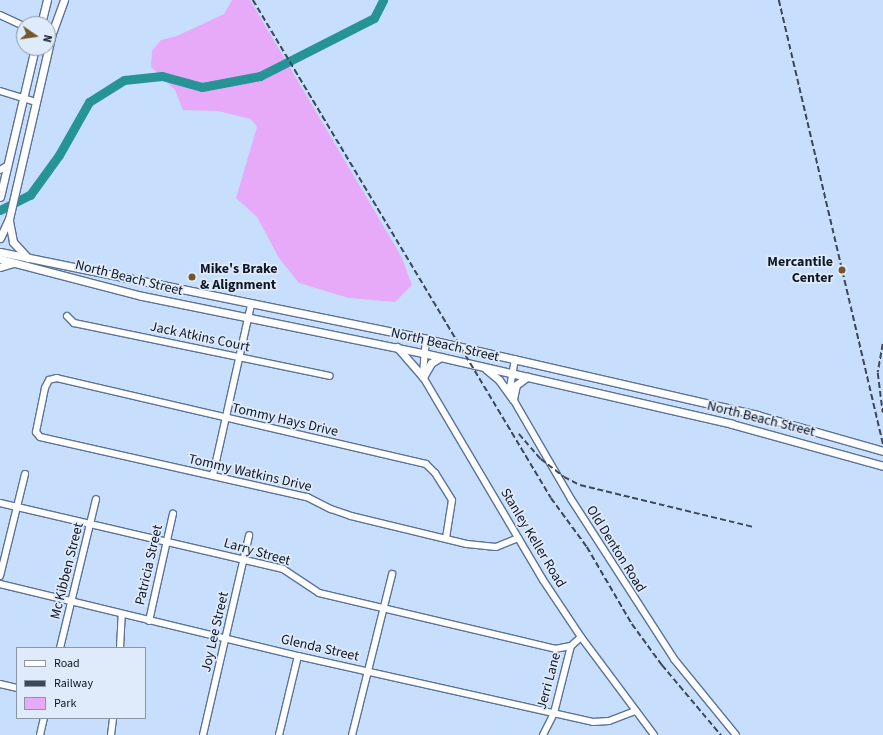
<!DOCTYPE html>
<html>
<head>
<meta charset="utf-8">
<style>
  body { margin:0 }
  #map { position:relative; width:883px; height:735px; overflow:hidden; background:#c8defd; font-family:"Source Sans 3",sans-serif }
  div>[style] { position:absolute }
  .green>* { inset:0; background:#e6aaf9 }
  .river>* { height:9px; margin:-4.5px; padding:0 4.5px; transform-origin:4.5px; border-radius:4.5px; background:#269497 }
  .roads { filter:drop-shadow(1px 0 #5c7396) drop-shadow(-1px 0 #5c7396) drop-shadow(0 1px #5c7396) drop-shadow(0 -1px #5c7396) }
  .minor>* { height:6px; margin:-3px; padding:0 3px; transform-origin:3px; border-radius:3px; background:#fff }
  .major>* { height:7px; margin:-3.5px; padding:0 3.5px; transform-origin:3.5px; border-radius:3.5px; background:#fff }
  .rail>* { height:1.5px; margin-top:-0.75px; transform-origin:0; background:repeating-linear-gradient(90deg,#3c485a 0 6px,transparent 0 9px) }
  .dots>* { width:11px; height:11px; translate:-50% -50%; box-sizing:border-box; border:2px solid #dfeafa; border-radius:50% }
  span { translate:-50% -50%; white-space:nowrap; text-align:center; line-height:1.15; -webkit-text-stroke:3.5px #dfeafa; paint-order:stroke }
  .poi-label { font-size:14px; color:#0e1725; font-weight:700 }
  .right { translate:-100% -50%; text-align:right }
  .left { translate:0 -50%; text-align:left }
  .street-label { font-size:14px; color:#0e1725 }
  .legend { position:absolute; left:16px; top:647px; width:130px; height:72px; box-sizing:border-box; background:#dfeafa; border:1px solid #8b96a5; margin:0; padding:5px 7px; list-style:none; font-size:12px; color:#0e1725 }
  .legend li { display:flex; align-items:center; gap:8px; height:20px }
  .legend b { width:20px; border:1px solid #8b96a5 }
  .north { position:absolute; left:16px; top:16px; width:40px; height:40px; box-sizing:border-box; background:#dfeafa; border:1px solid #8b96a5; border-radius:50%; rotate:103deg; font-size:11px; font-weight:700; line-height:16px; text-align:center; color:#0e1725 }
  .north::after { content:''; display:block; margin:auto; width:14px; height:18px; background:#73572a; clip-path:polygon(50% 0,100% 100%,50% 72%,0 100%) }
</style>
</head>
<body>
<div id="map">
  <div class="green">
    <i style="clip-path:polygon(232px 0,250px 0,401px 256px,412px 285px,395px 302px,349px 298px,299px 283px,279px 258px,257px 217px,236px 198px,257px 127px,251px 119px,218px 111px,183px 110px,175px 90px,151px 67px,152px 51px,161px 40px,177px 36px,224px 14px)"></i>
  </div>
  <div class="river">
    <i style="left:0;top:210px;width:34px;rotate:-27deg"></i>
    <i style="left:30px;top:195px;width:49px;rotate:-54.1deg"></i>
    <i style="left:59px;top:155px;width:61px;rotate:-60.5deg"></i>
    <i style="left:89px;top:102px;width:41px;rotate:-32.2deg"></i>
    <i style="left:124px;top:80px;width:38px;rotate:-6deg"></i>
    <i style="left:162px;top:76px;width:41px;rotate:15.4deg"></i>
    <i style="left:202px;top:87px;width:59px;rotate:-10.7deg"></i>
    <i style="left:260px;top:76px;width:128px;rotate:-27deg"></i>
    <i style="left:374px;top:18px;width:20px;rotate:-63deg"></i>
  </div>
  <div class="roads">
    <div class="minor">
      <i style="left:0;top:15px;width:26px;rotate:25deg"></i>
      <i style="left:0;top:91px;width:38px;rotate:17deg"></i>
      <i style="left:0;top:170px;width:9px;rotate:-32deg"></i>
      <i style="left:67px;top:316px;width:10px;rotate:45deg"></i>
      <i style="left:74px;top:323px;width:261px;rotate:11.7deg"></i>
      <i style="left:426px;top:339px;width:38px;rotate:95deg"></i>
      <i style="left:423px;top:377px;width:236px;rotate:59.4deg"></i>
      <i style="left:543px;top:580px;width:69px;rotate:56.3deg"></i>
      <i style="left:581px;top:637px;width:122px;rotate:53.3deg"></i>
      <i style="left:515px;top:359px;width:27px;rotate:100deg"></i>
      <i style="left:510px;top:386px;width:13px;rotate:77deg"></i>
      <i style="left:513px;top:399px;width:116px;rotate:59.9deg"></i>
      <i style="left:571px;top:499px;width:190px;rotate:57.2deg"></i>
      <i style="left:674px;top:659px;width:98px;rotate:50.8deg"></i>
      <i style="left:213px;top:475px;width:174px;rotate:-77.4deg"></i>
      <i style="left:0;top:503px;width:291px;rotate:13.1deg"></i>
      <i style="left:283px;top:569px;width:43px;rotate:33.7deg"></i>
      <i style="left:319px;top:593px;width:243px;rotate:13.3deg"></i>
      <i style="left:555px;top:649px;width:16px;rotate:-11deg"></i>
      <i style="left:446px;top:538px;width:38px;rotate:-81deg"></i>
      <i style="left:452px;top:500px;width:32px;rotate:-122deg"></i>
      <i style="left:435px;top:473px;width:13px;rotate:-135deg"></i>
      <i style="left:426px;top:464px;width:379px;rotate:-166.9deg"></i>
      <i style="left:57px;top:378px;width:8px;rotate:166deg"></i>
      <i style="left:49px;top:380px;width:9px;rotate:117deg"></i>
      <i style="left:45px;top:388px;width:45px;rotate:101.6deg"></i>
      <i style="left:36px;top:432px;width:6px;rotate:51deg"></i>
      <i style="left:40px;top:437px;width:274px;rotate:12.7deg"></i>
      <i style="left:307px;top:497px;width:27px;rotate:27deg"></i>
      <i style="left:331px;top:509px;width:21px;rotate:19deg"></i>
      <i style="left:351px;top:516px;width:119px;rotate:13.6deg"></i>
      <i style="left:467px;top:544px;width:29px;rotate:6deg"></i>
      <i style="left:496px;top:547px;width:24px;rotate:-22deg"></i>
      <i style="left:0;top:576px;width:105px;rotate:-76.2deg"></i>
      <i style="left:0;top:584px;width:307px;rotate:13.6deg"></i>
      <i style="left:298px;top:656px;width:302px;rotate:12.6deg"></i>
      <i style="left:593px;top:722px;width:16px;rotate:-4deg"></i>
      <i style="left:609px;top:721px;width:28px;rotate:-21deg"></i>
      <i style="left:149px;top:621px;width:110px;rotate:-77.4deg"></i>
      <i style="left:60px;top:648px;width:153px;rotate:-76.4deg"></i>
      <i style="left:120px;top:648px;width:34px;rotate:-87deg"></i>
      <i style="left:0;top:684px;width:17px;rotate:13deg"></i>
      <i style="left:40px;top:735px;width:17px;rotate:-77deg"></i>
      <i style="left:111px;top:735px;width:17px;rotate:-83deg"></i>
      <i style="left:203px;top:735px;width:205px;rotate:-77deg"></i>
      <i style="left:279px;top:735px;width:81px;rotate:-76.5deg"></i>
      <i style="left:352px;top:735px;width:166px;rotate:-76deg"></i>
      <i style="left:543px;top:735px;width:25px;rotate:-63deg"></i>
      <i style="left:554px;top:713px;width:69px;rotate:-75.8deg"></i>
      <i style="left:571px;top:646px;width:13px;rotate:-42deg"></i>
    </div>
    <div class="major">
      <i style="left:41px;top:24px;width:25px;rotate:-76deg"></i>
      <i style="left:0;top:197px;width:153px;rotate:-76.8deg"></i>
      <i style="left:9px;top:221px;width:21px;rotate:79deg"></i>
      <i style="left:13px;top:242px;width:22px;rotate:47deg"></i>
      <i style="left:0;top:238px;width:21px;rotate:-65deg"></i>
      <i style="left:9px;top:219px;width:191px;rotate:-77deg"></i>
      <i style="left:52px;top:33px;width:35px;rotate:-70deg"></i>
      <i style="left:0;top:252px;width:435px;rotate:11.5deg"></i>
      <i style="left:426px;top:339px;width:340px;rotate:12.9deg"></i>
      <i style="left:757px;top:415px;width:131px;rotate:15.9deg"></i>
      <i style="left:0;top:259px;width:147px;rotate:14.6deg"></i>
      <i style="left:142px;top:296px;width:287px;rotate:11.5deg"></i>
      <i style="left:423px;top:353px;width:317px;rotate:12.9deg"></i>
      <i style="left:732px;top:424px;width:157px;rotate:15.5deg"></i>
      <i style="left:0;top:267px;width:14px;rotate:-17deg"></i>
      <i style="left:397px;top:347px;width:40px;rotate:49deg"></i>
      <i style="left:423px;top:377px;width:16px;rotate:-60deg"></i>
      <i style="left:431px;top:363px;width:12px;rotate:-31deg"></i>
      <i style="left:486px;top:369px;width:17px;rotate:40deg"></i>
      <i style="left:499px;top:380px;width:24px;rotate:54deg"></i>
      <i style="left:513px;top:399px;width:14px;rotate:-78deg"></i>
      <i style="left:516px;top:385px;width:14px;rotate:-36deg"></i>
    </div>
  </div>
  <div class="rail">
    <i style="left:253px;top:0;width:580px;rotate:59.1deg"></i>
    <i style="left:551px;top:498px;width:61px;rotate:53.7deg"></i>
    <i style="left:587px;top:547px;width:89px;rotate:59.7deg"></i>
    <i style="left:632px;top:624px;width:51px;rotate:53.8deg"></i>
    <i style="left:662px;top:665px;width:92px;rotate:49.9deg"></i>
    <i style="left:779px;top:0;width:457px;rotate:76.8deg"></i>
    <i style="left:883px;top:344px;width:29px;rotate:100deg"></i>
    <i style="left:878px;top:373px;width:40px;rotate:82.9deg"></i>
    <i style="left:519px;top:434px;width:33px;rotate:49deg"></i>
    <i style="left:541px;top:459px;width:29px;rotate:38deg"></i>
    <i style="left:564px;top:477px;width:18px;rotate:27deg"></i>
    <i style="left:580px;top:485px;width:178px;rotate:13.6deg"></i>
  </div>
  <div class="dots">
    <i style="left:842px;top:270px;background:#73572a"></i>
    <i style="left:192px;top:277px;background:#73572a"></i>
  </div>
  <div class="poi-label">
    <span class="right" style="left:833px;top:270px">Mercantile<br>Center</span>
    <span class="left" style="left:200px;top:277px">Mike's Brake<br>&amp; Alignment</span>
  </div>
  <div class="street-label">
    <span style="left:129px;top:278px;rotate:14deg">North Beach Street</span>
    <span style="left:200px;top:337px;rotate:12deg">Jack Atkins Court</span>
    <span style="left:445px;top:345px;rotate:13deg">North Beach Street</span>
    <span style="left:761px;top:419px;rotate:14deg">North Beach Street</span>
    <span style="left:285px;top:420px;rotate:13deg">Tommy Hays Drive</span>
    <span style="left:250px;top:473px;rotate:13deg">Tommy Watkins Drive</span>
    <span style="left:533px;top:538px;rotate:59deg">Stanley Keller Road</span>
    <span style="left:616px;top:549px;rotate:58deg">Old Denton Road</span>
    <span style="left:257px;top:552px;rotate:16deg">Larry Street</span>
    <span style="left:149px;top:565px;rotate:-77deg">Patricia Street</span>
    <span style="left:67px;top:571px;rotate:-76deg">Mc Kibben Street</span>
    <span style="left:215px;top:632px;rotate:-77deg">Joy Lee Street</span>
    <span style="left:320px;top:648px;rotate:13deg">Glenda Street</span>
    <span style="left:549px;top:681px;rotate:-75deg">Jerri Lane</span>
  </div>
  <ul class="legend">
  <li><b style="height:5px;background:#fff"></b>Road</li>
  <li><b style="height:5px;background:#3c485a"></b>Railway</li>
  <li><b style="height:11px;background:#e6aaf9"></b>Park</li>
  </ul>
  <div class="north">N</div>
</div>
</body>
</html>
